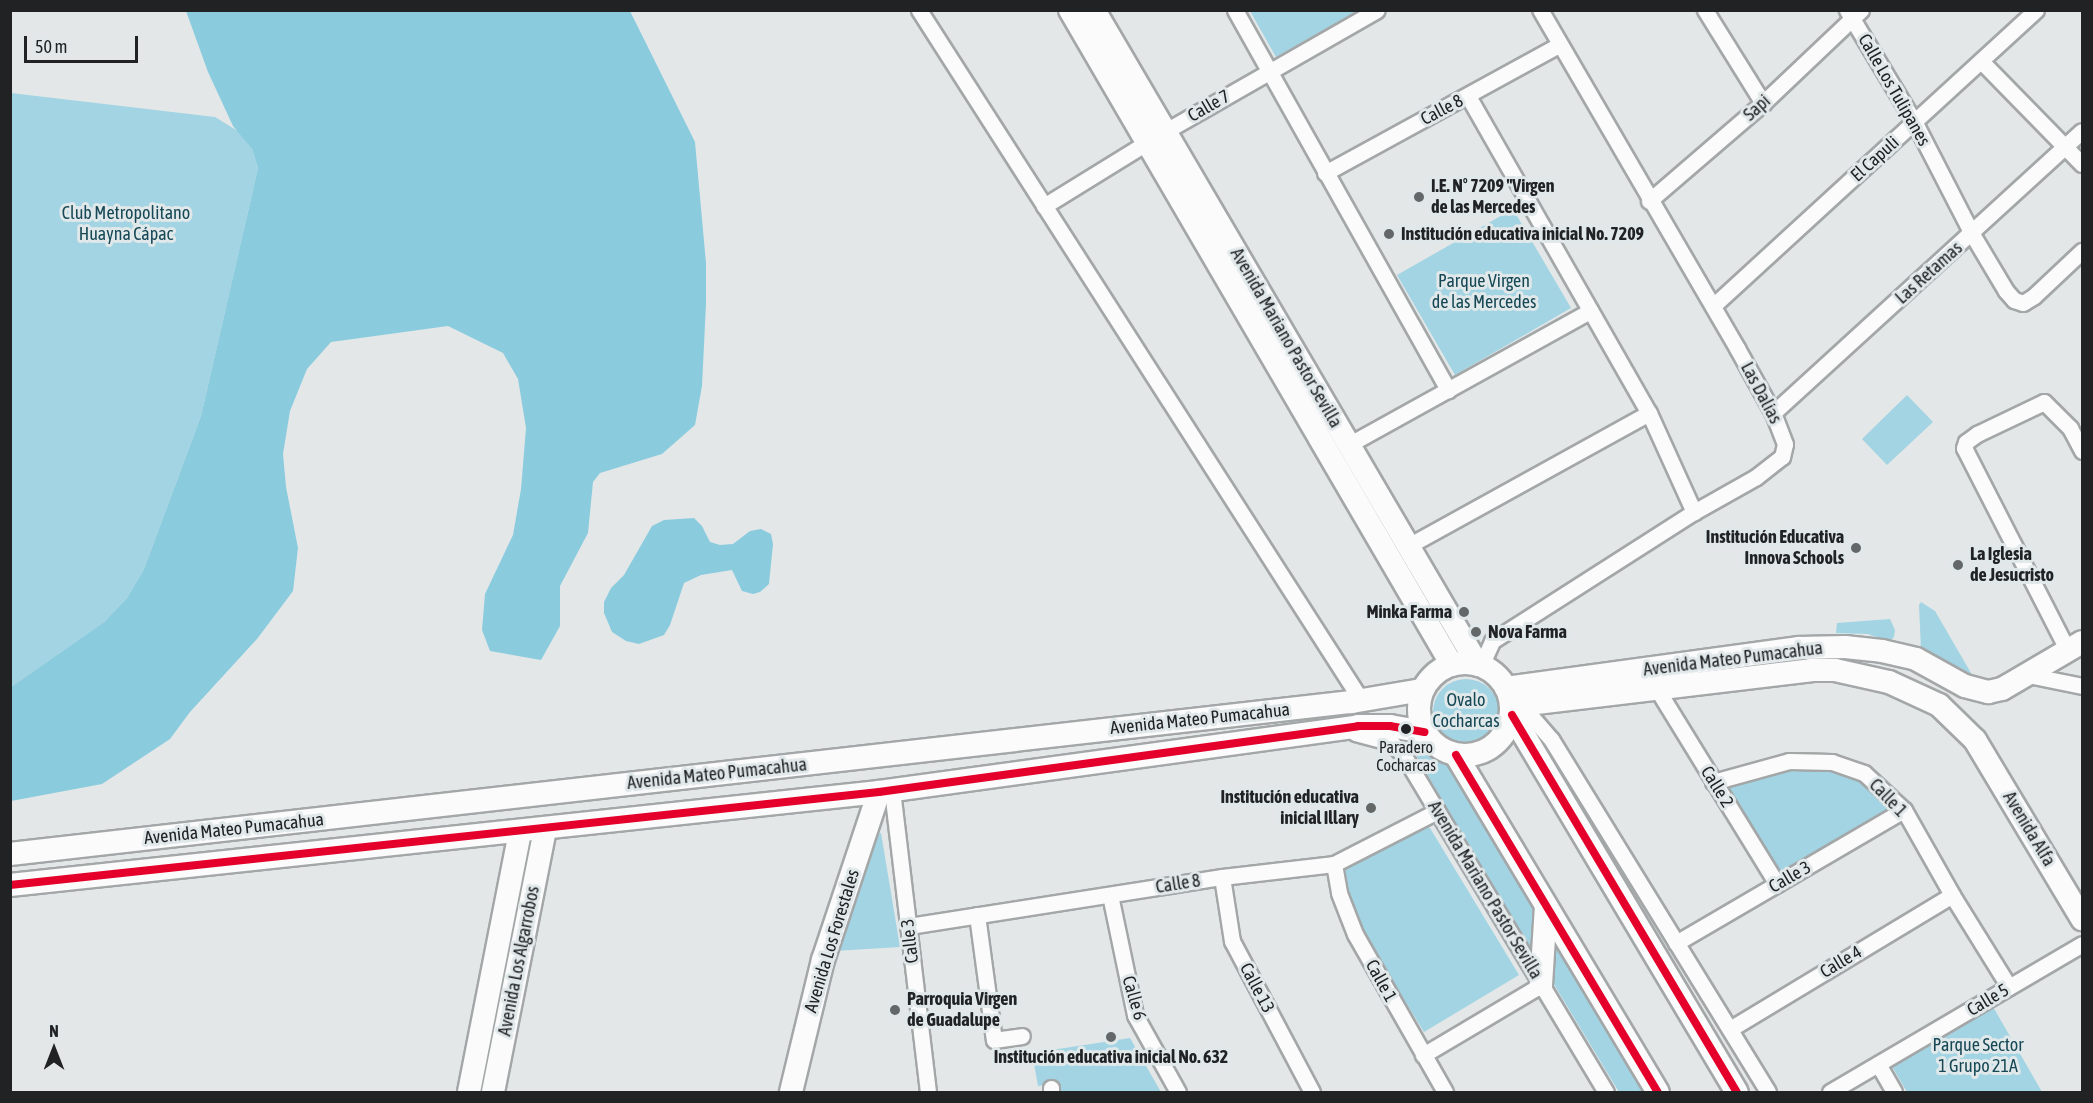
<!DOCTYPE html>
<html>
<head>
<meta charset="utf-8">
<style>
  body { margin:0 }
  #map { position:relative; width:2093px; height:1103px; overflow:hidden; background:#e3e7e8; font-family:"Asap Condensed",sans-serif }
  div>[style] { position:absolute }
  .green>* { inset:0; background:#a3d4e3 }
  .round { border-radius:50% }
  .forest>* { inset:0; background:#8accde }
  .roads { filter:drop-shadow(2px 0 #a4a7a8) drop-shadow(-2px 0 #a4a7a8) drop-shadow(0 2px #a4a7a8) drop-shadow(0 -2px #a4a7a8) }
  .street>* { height:15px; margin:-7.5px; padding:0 7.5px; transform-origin:7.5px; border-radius:7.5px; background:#fbfbfc }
  .secondary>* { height:22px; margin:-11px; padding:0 11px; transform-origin:11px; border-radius:11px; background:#fbfbfc }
  .secondary>.ring { margin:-11px; padding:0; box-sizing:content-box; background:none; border:22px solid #fbfbfc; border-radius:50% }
  .bus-1>* { height:8px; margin:-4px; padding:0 4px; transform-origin:4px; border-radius:4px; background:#e4002b }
  .dots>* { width:16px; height:16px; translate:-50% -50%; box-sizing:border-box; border:3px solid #e1e8ea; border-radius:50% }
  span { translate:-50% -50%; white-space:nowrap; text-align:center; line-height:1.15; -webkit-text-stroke:6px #e1e8ea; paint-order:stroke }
  .bus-label { font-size:16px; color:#202223 }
  .street-label { font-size:18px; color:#202223 }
  .poi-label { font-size:18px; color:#202223; font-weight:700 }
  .left { translate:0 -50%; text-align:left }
  .right { translate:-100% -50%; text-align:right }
  .park-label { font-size:18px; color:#154755 }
  .frame { position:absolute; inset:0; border:12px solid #202223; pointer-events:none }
  .north { position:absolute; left:24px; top:1019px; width:60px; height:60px; -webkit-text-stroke:4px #e1e8ea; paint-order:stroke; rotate:0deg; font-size:16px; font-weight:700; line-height:24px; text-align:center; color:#202223 }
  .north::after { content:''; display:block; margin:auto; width:21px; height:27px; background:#202223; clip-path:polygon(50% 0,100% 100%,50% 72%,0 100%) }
  .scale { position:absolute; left:24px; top:36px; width:114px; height:27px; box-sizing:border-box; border:3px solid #202223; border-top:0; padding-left:8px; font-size:18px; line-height:21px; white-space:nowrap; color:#202223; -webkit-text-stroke:4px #e1e8ea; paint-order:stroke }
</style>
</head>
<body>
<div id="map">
  <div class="green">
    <i style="clip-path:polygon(1250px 11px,1357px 11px,1276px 57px)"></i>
    <i style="clip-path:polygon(11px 93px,215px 117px,241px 133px,252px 149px,258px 168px,201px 416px,144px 569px,127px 598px,104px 622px,11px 687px)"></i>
    <i style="clip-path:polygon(1513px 209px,1571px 308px,1455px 375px,1397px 275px)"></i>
    <i style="clip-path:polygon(1907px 395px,1933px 422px,1887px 465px,1862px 439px)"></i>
    <i style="clip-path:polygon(1921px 602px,1935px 611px,1971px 673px,1969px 676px,1921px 650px,1919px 605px)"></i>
    <i style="clip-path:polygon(1890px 619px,1895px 630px,1894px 637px,1889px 642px,1868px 634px,1836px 633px,1837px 623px)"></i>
    <i class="round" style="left:1433px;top:679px;width:66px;height:66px"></i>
    <i style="clip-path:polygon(1409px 743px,1439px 758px,1452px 771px,1534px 911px,1536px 962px)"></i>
    <i style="clip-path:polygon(1811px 766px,1858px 778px,1893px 809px,1777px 876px,1724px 786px)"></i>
    <i style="clip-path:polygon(1424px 825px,1430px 828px,1519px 975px,1424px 1032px,1360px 928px,1342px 867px)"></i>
    <i style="clip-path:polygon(881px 833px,900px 947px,834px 951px,873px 836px)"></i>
    <i style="clip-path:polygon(1556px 944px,1643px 1092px,1619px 1092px,1555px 986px,1553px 981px)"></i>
    <i style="clip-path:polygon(1992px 1005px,2042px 1092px,1907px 1092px,1890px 1063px)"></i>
    <i style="clip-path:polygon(1130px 1038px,1161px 1092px,1059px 1092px,1057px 1083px,1038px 1086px,1032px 1053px)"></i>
  </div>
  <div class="forest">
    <i style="clip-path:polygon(186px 11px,630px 11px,695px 142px,706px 263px,706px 304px,702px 386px,695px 425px,662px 454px,600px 473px,593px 482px,588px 533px,560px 586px,560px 626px,541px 660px,490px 651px,482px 630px,485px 594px,513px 535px,521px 489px,526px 428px,518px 379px,503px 353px,448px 326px,331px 342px,307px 369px,290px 411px,283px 454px,286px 487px,298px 548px,293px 591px,257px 639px,190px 712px,170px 739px,102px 784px,11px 801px,11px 687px,104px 622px,127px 598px,144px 569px,201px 416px,258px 168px,252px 149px,233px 126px,208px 72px)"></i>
    <i style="clip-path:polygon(694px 518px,702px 526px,710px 542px,720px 545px,733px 544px,750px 531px,761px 529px,771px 534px,773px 544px,769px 584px,760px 592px,753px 594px,742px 591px,732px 570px,701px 575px,684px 583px,670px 625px,664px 635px,639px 644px,626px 641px,612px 632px,604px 613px,604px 602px,611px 588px,624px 575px,652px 526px,664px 520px)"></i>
  </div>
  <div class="roads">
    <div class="street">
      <i style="left:919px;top:10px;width:819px;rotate:57.36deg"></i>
      <i style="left:1235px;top:10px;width:436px;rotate:60.7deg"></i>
      <i style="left:1705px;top:10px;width:110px;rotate:58.1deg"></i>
      <i style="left:1847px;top:10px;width:132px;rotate:59deg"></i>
      <i style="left:1915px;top:123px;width:125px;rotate:62.8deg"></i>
      <i style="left:1972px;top:234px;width:66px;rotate:59.2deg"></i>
      <i style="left:2006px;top:291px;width:12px;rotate:48deg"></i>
      <i style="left:2014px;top:300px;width:9px;rotate:18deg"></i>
      <i style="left:2023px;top:303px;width:13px;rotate:-32deg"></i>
      <i style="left:2034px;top:296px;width:66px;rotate:-43.2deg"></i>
      <i style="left:1981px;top:61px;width:144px;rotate:45.6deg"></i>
      <i style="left:1468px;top:96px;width:365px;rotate:60.3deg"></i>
      <i style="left:1649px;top:413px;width:109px;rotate:65.6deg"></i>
      <i style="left:1325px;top:173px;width:267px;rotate:-28.7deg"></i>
      <i style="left:1649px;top:201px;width:150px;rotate:-40.7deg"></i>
      <i style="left:1763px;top:103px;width:135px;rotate:-43.5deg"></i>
      <i style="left:1044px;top:206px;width:141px;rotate:-31.7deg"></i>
      <i style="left:1164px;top:132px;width:245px;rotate:-29.8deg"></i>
      <i style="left:1713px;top:306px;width:438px;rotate:-42.5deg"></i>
      <i style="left:1773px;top:413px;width:418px;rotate:-42.4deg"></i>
      <i style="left:1348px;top:445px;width:277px;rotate:-29deg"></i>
      <i style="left:1408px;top:546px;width:275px;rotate:-28.9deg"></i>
      <i style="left:2068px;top:651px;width:228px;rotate:-117.1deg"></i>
      <i style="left:1964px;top:448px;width:6px;rotate:-72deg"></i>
      <i style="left:1966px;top:442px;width:14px;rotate:-36deg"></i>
      <i style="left:1977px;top:434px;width:74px;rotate:-25.5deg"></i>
      <i style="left:2044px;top:402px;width:37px;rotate:45deg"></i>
      <i style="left:2070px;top:428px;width:26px;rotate:62deg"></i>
      <i style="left:1481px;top:666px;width:27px;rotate:-66deg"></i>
      <i style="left:1492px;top:641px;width:240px;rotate:-32.6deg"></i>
      <i style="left:1694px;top:512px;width:71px;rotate:-29.4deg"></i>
      <i style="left:1756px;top:477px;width:33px;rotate:-38deg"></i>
      <i style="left:1782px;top:457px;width:13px;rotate:-77deg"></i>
      <i style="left:1785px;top:444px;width:33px;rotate:-111deg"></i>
      <i style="left:1773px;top:413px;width:74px;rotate:-119deg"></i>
      <i style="left:1737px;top:348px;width:391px;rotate:-120.2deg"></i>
      <i style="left:2028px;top:675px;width:55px;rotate:11.5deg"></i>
      <i style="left:1657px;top:689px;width:229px;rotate:58.4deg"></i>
      <i style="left:1513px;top:709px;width:18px;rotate:19deg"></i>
      <i style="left:1530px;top:715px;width:32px;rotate:49deg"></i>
      <i style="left:1551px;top:739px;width:414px;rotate:58.4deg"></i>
      <i style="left:1355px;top:733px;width:38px;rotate:15deg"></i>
      <i style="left:1392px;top:743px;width:18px;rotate:47deg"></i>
      <i style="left:1404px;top:756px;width:392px;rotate:59deg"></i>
      <i style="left:1713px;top:782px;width:79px;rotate:-15.4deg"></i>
      <i style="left:1789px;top:761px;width:43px;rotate:1.3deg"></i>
      <i style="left:1832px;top:762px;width:34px;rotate:19deg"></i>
      <i style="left:1864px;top:773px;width:54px;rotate:42.8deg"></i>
      <i style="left:1904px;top:810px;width:98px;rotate:60.5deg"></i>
      <i style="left:1952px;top:895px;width:108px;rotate:58.2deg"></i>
      <i style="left:892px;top:790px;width:304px;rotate:83.2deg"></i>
      <i style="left:1334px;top:864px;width:29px;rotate:80deg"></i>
      <i style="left:1339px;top:893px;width:44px;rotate:68.7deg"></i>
      <i style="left:1355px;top:934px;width:182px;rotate:60.3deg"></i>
      <i style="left:1222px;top:877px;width:65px;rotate:81.1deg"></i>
      <i style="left:1232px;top:941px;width:171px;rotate:62.1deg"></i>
      <i style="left:1110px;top:895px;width:123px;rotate:78.2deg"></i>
      <i style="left:1135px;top:1015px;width:88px;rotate:60.8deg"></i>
      <i style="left:977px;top:915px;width:126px;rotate:82.3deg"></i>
      <i style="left:994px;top:1040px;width:28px;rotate:-8deg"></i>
      <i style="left:909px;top:926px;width:317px;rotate:-8.9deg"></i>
      <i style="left:1222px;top:877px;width:113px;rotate:-6.6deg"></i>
      <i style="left:1334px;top:864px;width:116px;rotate:-27.2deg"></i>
      <i style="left:1676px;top:943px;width:264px;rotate:-30.3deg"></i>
      <i style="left:1730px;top:1029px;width:259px;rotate:-31.1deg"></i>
      <i style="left:1423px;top:1055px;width:137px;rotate:-30.7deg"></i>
      <i style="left:1878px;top:1064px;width:32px;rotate:60deg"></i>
      <i style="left:1051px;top:1088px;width:4px;rotate:90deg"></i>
      <i style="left:1830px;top:1092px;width:292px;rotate:-30.4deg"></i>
    </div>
    <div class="secondary">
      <i style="left:1070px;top:10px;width:758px;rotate:59.75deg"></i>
      <i style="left:1094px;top:10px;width:759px;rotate:59.62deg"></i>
      <i class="ring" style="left:1419px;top:663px;width:70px;height:70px"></i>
      <i style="left:1506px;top:688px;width:296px;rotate:-7.8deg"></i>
      <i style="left:1799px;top:648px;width:46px;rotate:-1.2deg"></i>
      <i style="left:1845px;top:647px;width:37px;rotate:6deg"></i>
      <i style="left:1882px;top:651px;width:35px;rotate:13deg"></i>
      <i style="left:1916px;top:659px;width:56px;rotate:28.9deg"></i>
      <i style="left:1965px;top:686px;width:24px;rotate:15deg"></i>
      <i style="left:1988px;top:692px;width:14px;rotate:-12deg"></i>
      <i style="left:2002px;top:689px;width:93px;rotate:-30.4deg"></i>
      <i style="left:1511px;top:706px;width:302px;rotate:-6.8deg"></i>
      <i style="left:1811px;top:670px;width:24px"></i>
      <i style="left:1835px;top:670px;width:55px;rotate:12.5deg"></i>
      <i style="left:1889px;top:682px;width:55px;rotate:24.7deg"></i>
      <i style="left:1939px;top:705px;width:50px;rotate:44.2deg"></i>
      <i style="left:1975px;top:740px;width:209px;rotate:59.1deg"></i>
      <i style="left:1512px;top:715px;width:439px;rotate:59.2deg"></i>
      <i style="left:1456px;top:755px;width:393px;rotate:59.1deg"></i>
      <i style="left:10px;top:854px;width:1350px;rotate:-6.47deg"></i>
      <i style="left:1351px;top:702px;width:72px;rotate:-9.6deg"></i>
      <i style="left:10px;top:885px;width:874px;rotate:-6.11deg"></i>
      <i style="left:879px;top:792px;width:484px;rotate:-7.8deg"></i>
      <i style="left:1358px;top:726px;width:32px"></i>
      <i style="left:1390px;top:726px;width:35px;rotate:10deg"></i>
      <i style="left:1541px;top:985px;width:79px;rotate:-86.4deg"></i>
      <i style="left:469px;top:1092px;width:265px;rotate:-78.9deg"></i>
      <i style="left:493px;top:1092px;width:268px;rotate:-78.8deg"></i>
      <i style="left:791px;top:1092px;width:136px;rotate:-76.4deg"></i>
      <i style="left:823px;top:960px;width:177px;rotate:-71.6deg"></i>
    </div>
  </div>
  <div class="bus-1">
    <i style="left:1512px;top:715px;width:439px;rotate:59.2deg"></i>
    <i style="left:1456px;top:755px;width:393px;rotate:59.1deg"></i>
    <i style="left:10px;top:885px;width:874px;rotate:-6.11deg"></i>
    <i style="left:879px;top:792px;width:484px;rotate:-7.8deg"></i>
    <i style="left:1358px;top:726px;width:32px"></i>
    <i style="left:1390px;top:726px;width:35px;rotate:10deg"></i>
  </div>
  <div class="dots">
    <i style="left:1419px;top:197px;background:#646768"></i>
    <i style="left:1389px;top:234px;background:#646768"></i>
    <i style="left:1856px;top:548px;background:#646768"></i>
    <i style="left:1958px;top:565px;background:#646768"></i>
    <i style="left:1464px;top:612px;background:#646768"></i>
    <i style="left:1476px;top:632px;background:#646768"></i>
    <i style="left:1406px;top:729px;background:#202223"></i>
    <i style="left:1371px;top:808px;background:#646768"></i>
    <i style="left:895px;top:1010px;background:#646768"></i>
    <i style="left:1111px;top:1037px;background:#646768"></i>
  </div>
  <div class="bus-label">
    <span style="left:1406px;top:756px">Paradero<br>Cocharcas</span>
  </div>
  <div class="street-label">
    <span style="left:1894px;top:90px;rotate:60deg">Calle Los Tulipanes</span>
    <span style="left:1209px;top:106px;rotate:-30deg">Calle 7</span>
    <span style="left:1757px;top:108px;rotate:-42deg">Sapi</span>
    <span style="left:1442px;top:110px;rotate:-28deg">Calle 8</span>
    <span style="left:1875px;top:159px;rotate:-42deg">El Capuli</span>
    <span style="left:1929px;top:273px;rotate:-42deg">Las Retamas</span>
    <span style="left:1286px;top:338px;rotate:60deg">Avenida Mariano Pastor Sevilla</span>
    <span style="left:1761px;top:393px;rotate:62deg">Las Dalias</span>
    <span style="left:1733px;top:659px;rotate:-7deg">Avenida Mateo Pumacahua</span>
    <span style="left:1200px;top:719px;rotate:-6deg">Avenida Mateo Pumacahua</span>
    <span style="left:717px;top:774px;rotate:-6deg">Avenida Mateo Pumacahua</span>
    <span style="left:1717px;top:787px;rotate:58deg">Calle 2</span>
    <span style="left:1888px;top:798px;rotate:46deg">Calle 1</span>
    <span style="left:234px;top:829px;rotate:-6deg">Avenida Mateo Pumacahua</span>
    <span style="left:2029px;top:829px;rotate:59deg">Avenida Alfa</span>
    <span style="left:1790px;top:877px;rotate:-30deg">Calle 3</span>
    <span style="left:1178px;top:884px;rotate:-9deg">Calle 8</span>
    <span style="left:1485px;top:890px;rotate:59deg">Avenida Mariano Pastor Sevilla</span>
    <span style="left:832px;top:941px;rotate:-73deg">Avenida Los Forestales</span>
    <span style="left:910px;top:941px;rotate:-97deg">Calle 3</span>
    <span style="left:519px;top:961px;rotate:-79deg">Avenida Los Algarrobos</span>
    <span style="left:1841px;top:962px;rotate:-31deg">Calle 4</span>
    <span style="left:1381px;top:981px;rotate:61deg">Calle 1</span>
    <span style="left:1257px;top:988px;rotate:62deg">Calle 13</span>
    <span style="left:1134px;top:998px;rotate:74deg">Calle 6</span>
    <span style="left:1988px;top:1000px;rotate:-31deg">Calle 5</span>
  </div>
  <div class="poi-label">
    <span class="left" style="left:1431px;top:197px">I.E. N° 7209 "Virgen<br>de las Mercedes</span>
    <span class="left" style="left:1401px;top:234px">Institución educativa inicial No. 7209</span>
    <span class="right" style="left:1844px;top:548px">Institución Educativa<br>Innova Schools</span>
    <span class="left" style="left:1970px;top:565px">La Iglesia<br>de Jesucristo</span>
    <span class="right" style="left:1452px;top:612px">Minka Farma</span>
    <span class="left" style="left:1488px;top:632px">Nova Farma</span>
    <span class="right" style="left:1359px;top:808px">Institución educativa<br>inicial Illary</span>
    <span class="left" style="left:907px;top:1010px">Parroquia Virgen<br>de Guadalupe</span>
    <span style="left:1111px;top:1057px">Institución educativa inicial No. 632</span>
  </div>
  <div class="park-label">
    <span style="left:126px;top:224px">Club Metropolitano<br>Huayna Cápac</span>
    <span style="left:1484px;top:292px">Parque Virgen<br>de las Mercedes</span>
    <span style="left:1466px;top:711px">Ovalo<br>Cocharcas</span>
    <span style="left:1978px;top:1056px">Parque Sector<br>1 Grupo 21A</span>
  </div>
  <div class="frame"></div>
  <div class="north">N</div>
  <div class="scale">50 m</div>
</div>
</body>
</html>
